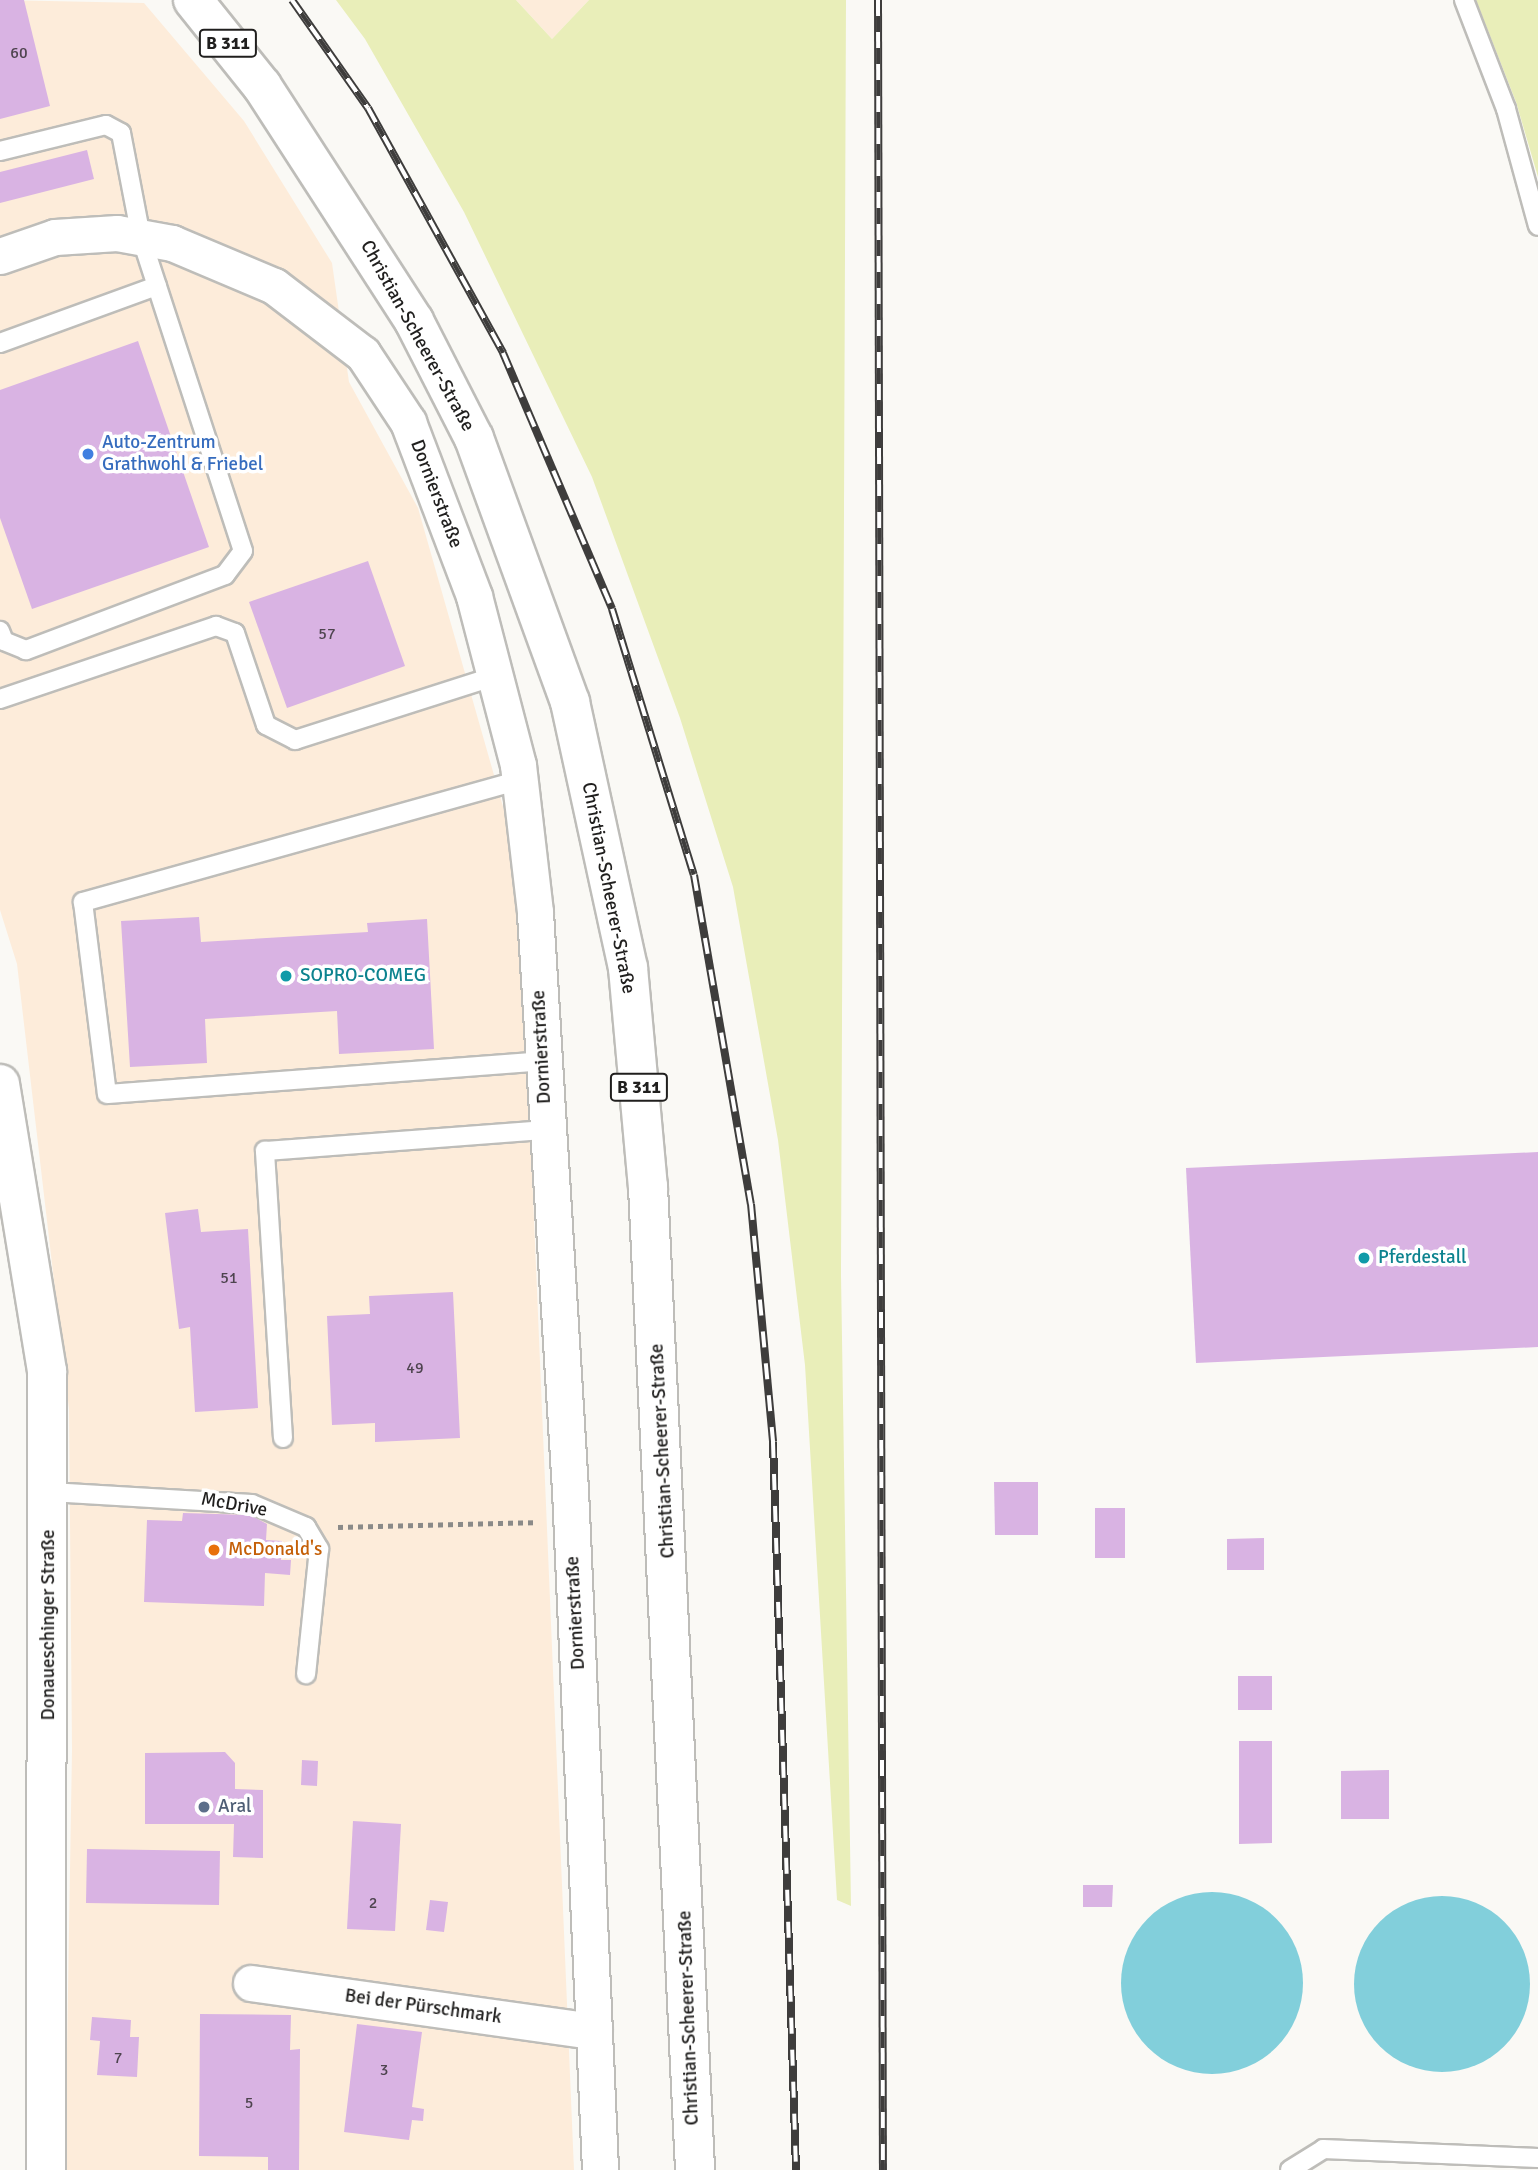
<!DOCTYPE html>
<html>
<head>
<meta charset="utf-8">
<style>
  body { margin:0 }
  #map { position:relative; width:1538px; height:2170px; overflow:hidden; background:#faf9f5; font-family:Signika,sans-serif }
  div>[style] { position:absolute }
  .industrial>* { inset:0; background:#fdecda }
  .green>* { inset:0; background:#e9eeb9 }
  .water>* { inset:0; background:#82cfdb }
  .round { border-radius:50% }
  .building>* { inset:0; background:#d9b3e3 }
  .path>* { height:4.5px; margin-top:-2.25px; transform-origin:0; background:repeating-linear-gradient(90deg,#8b8a88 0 5px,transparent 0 10px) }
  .roads { filter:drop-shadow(2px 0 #bebdb9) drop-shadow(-2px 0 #bebdb9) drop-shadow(0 2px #bebdb9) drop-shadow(0 -2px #bebdb9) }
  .service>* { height:18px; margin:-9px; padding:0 9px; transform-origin:9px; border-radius:9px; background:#fff }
  .minor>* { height:35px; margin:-17.5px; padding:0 17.5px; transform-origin:17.5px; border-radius:17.5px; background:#fff }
  .tertiary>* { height:38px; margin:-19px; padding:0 19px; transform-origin:19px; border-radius:19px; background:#fff }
  .primary>* { height:38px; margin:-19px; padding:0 19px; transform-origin:19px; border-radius:19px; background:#fff }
  .rail>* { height:8px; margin-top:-4px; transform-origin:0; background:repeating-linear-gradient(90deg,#fff 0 16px,#3e3d3c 0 32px); box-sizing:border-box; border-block:2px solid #3e3d3c }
  .dots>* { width:19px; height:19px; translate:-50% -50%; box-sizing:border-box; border:4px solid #fff; border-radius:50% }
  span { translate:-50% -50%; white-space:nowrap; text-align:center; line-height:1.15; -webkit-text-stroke:7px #fff; paint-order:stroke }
  .number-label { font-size:16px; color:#4e444f }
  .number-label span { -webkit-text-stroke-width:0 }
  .shield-label span { padding:2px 5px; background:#fff; border:2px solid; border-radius:5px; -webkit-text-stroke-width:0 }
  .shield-label { font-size:18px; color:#201f1e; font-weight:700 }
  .street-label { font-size:19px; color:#201f1e }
  .shop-label { font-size:19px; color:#366cbe }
  .left { translate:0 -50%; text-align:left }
  .culture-label { font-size:19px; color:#0d838f }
  .food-label { font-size:19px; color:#c56008 }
  .service-label { font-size:19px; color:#4e5e75 }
</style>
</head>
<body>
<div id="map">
  <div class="industrial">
    <i style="clip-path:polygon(0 0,144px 3px,244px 121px,332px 263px,349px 382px,418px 508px,519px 863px,574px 2170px,65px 2170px,72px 1750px,69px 1409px,17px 964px,0 910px)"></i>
    <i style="clip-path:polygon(516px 0,589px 0,552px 39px)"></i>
  </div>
  <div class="green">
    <i style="clip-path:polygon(336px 0,516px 0,552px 39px,589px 0,846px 0,841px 1275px,851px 1906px,837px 1900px,805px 1365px,778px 1140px,733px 887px,680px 718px,592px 477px,464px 212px,365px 39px)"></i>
    <i style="clip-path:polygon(1476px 0,1538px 0,1538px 177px,1516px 102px)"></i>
  </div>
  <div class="water">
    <i class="round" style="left:1121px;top:1892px;width:182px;height:182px"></i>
    <i class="round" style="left:1354px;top:1896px;width:176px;height:176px"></i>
  </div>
  <div class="building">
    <i style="clip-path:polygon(0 0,24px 0,50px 106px,0 119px)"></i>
    <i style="clip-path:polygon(87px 150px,94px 179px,0 203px,0 172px)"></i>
    <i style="clip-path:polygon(138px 341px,209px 547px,32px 609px,0 518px,0 390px)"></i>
    <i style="clip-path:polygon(368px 561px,405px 666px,287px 708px,249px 602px)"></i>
    <i style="clip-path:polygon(199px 917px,201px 942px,368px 932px,367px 923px,427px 919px,434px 1049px,339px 1054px,337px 1011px,205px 1019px,207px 1063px,130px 1067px,121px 921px)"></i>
    <i style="clip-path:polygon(1538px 1152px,1538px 1347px,1196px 1363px,1186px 1168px)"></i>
    <i style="clip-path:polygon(198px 1209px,201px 1232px,248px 1229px,258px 1408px,195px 1412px,190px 1327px,179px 1329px,165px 1213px)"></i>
    <i style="clip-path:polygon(453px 1292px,460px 1438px,375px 1442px,375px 1423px,332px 1425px,327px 1316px,370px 1314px,369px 1296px)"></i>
    <i style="clip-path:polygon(994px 1482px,1038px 1482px,1038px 1535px,995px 1535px)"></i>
    <i style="clip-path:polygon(1095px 1508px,1125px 1508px,1125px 1558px,1095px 1558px)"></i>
    <i style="clip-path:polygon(183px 1513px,250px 1515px,267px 1524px,266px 1540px,282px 1541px,281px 1560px,291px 1560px,290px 1575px,265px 1573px,264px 1606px,144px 1602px,147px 1520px,182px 1521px)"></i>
    <i style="clip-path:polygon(1264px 1538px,1264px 1570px,1227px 1570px,1227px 1539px)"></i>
    <i style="clip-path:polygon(1238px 1676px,1272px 1676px,1272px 1710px,1238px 1710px)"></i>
    <i style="clip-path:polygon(1239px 1741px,1272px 1741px,1272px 1843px,1239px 1844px)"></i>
    <i style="clip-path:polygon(225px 1752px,235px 1763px,235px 1789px,263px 1790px,263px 1858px,233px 1857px,234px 1824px,145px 1824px,145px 1753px)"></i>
    <i style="clip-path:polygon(302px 1760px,318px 1761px,317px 1786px,301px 1785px)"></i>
    <i style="clip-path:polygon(1389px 1770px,1389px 1819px,1341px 1819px,1341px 1771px)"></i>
    <i style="clip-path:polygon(353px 1821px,401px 1824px,395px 1931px,347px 1929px)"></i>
    <i style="clip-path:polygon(87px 1849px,220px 1851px,219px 1905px,86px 1903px)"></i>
    <i style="clip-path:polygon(1083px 1885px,1113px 1885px,1112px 1907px,1083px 1907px)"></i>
    <i style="clip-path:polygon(430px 1900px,448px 1902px,444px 1932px,426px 1930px)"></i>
    <i style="clip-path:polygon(200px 2014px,291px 2015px,290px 2050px,300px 2049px,299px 2170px,268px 2170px,268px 2157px,199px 2156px)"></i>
    <i style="clip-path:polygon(92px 2017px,131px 2020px,130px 2037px,139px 2037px,137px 2077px,97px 2075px,100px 2041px,90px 2040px)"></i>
    <i style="clip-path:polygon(357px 2024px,422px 2032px,412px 2107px,424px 2109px,423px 2121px,412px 2120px,409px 2140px,344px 2132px)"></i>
  </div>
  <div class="path">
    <i style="left:338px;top:1527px;width:198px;rotate:-1.4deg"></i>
  </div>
  <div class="roads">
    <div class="service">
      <i style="left:1464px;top:0;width:117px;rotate:68.9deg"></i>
      <i style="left:1506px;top:109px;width:121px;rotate:74.7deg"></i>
      <i style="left:0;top:151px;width:109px;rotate:-13.8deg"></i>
      <i style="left:106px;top:125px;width:17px;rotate:28deg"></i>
      <i style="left:121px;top:133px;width:106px;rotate:79.1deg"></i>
      <i style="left:141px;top:237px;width:330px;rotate:72deg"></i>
      <i style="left:243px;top:551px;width:30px;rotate:127deg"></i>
      <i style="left:225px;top:575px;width:213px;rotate:159.3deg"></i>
      <i style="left:26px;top:650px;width:24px;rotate:-158deg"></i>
      <i style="left:4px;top:641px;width:11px;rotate:-112deg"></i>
      <i style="left:0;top:343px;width:167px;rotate:-20deg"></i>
      <i style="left:0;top:699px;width:228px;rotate:-18.7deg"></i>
      <i style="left:216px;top:626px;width:20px;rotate:20deg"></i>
      <i style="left:235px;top:633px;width:97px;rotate:71.4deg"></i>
      <i style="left:266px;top:725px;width:33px;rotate:27deg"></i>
      <i style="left:295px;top:740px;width:210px;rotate:-17.7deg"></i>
      <i style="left:520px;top:780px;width:454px;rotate:164.4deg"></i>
      <i style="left:83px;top:902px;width:193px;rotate:82.9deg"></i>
      <i style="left:107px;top:1094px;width:437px;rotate:-4.3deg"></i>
      <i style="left:283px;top:1438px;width:288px;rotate:-93.6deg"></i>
      <i style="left:265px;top:1151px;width:283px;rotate:-4.3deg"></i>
      <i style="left:50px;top:1492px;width:202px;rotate:3.4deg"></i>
      <i style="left:252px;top:1504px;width:59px;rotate:23.1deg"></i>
      <i style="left:306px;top:1527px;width:26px;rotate:59deg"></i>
      <i style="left:319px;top:1549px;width:126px;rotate:95.9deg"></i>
      <i style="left:1290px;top:2170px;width:39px;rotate:-32deg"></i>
      <i style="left:1323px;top:2149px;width:215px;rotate:2.4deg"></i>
    </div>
    <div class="minor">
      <i style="left:0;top:256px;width:58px;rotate:-19.1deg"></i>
      <i style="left:55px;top:237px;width:62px;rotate:-3.7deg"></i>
      <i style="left:117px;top:233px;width:56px;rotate:10.3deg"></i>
      <i style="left:172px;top:243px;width:111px;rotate:22.9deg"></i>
      <i style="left:274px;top:286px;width:112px;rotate:37.4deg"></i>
      <i style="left:363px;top:354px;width:82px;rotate:56.5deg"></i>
      <i style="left:408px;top:422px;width:186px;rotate:69.2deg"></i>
      <i style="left:474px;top:596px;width:175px;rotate:75.4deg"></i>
      <i style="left:518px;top:765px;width:149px;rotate:83.4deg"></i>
      <i style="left:535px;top:913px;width:578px;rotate:86.53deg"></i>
      <i style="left:570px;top:1490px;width:681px;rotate:87.47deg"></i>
      <i style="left:251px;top:1983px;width:346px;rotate:8deg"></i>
    </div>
    <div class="tertiary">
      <i style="left:0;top:1084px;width:291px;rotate:80.7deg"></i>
      <i style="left:47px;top:1371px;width:799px;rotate:90.07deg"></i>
    </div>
    <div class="primary">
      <i style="left:193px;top:0;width:110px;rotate:51.3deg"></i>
      <i style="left:262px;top:86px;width:280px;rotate:57.1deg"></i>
      <i style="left:414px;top:321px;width:131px;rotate:62.9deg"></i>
      <i style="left:474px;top:438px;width:281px;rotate:70deg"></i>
      <i style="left:570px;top:702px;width:272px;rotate:77.7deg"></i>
      <i style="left:628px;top:968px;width:220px;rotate:84.8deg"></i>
      <i style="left:648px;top:1187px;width:984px;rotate:87.26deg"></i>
    </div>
  </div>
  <div class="rail">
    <i style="left:292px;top:0;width:132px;rotate:54.9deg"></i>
    <i style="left:368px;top:108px;width:280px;rotate:61.1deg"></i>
    <i style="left:503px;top:353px;width:278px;rotate:66.9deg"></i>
    <i style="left:612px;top:609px;width:278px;rotate:72.9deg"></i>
    <i style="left:694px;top:875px;width:334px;rotate:80.2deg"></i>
    <i style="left:751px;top:1204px;width:239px;rotate:84.7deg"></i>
    <i style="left:773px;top:1442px;width:728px;rotate:88.19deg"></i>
    <i style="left:878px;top:0;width:2170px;rotate:89.87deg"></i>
  </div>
  <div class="dots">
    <i style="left:88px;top:454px;background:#3f7fe0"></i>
    <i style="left:286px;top:976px;background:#0f9aa8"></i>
    <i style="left:1364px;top:1258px;background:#0f9aa8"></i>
    <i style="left:214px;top:1550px;background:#e8710a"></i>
    <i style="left:204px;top:1807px;background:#5c6f8a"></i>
  </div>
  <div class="number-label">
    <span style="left:19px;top:53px">60</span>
    <span style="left:327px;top:634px">57</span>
    <span style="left:229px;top:1278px">51</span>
    <span style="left:415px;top:1368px">49</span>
    <span style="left:373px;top:1903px">2</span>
    <span style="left:118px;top:2058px">7</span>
    <span style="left:384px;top:2070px">3</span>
    <span style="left:249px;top:2103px">5</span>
  </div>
  <div class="shield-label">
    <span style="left:228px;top:43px">B 311</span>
    <span style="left:639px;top:1087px">B 311</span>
  </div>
  <div class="street-label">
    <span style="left:417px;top:336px;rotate:61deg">Christian-Scheerer-Straße</span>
    <span style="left:436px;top:494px;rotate:69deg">Dornierstraße</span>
    <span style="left:608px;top:888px;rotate:79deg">Christian-Scheerer-Straße</span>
    <span style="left:542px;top:1047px;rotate:-93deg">Dornierstraße</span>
    <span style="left:663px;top:1451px;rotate:-93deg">Christian-Scheerer-Straße</span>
    <span style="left:234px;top:1505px;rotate:10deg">McDrive</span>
    <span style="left:576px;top:1613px;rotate:-93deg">Dornierstraße</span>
    <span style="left:49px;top:1625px;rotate:-90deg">Donaueschinger Straße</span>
    <span style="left:423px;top:2007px;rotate:8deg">Bei der Pürschmark</span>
    <span style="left:689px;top:2018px;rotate:-92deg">Christian-Scheerer-Straße</span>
  </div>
  <div class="shop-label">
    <span class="left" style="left:102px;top:454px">Auto-Zentrum<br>Grathwohl &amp; Friebel</span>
  </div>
  <div class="culture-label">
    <span class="left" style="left:300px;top:976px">SOPRO-COMEG</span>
    <span class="left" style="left:1378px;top:1258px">Pferdestall</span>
  </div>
  <div class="food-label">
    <span class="left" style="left:228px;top:1550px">McDonald's</span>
  </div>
  <div class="service-label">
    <span class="left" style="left:218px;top:1807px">Aral</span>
  </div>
</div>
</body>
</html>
